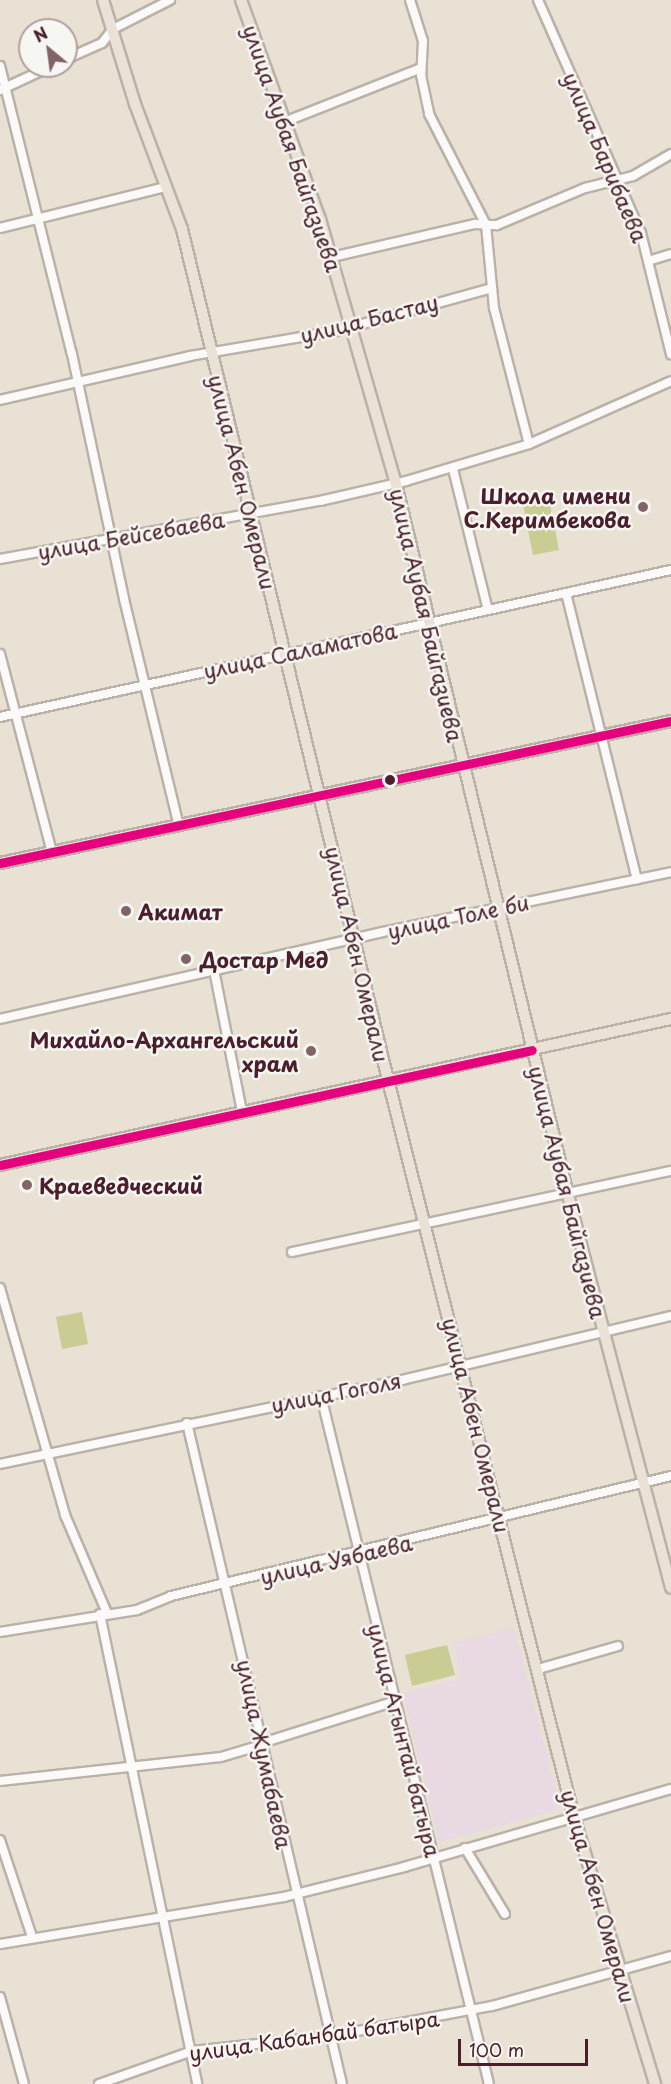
<!DOCTYPE html>
<html>
<head>
<meta charset="utf-8">
<style>
  body { margin:0 }
  #map { position:relative; width:671px; height:2084px; overflow:hidden; background:#e9e1d3; font-family:"Playpen Sans",sans-serif }
  div>[style] { position:absolute }
  .built>* { inset:0; background:#e8d9e2 }
  .green>* { inset:0; background:#c9cd93 }
  .roads { filter:drop-shadow(2px 0 #bab1a9) drop-shadow(-2px 0 #bab1a9) drop-shadow(0 2px #bab1a9) drop-shadow(0 -2px #bab1a9) }
  .minor>* { height:8px; margin:-4px; padding:0 4px; transform-origin:4px; border-radius:4px; background:#fcfaf8 }
  .major>* { height:10px; margin:-5px; padding:0 5px; transform-origin:5px; border-radius:5px; background:#eae2d6 }
  .bus-1>* { height:9px; margin:-4.5px; padding:0 4.5px; transform-origin:4.5px; border-radius:4.5px; background:#e5007d }
  .dots>* { width:16px; height:16px; translate:-50% -50%; box-sizing:border-box; border:3px solid #f6f6f2; border-radius:50% }
  span { translate:-50% -50%; white-space:nowrap; text-align:center; line-height:1.15; -webkit-text-stroke:5px #f6f6f2; paint-order:stroke }
  .street-label { font-size:21px; color:#4a1f2b }
  .poi-label { font-size:21px; color:#4a1f2b; font-weight:700 }
  .right { translate:-100% -50%; text-align:right }
  .left { translate:0 -50%; text-align:left }
  .north { position:absolute; left:18px; top:18px; width:60px; height:60px; box-sizing:border-box; background:#f6f6f2; border:2px solid #b1a0a2; border-radius:50%; rotate:331deg; font-size:16px; font-weight:700; line-height:24px; text-align:center; color:#4a1f2b }
  .north::after { content:''; display:block; margin:auto; width:21px; height:27px; background:#826366; clip-path:polygon(50% 0,100% 100%,50% 72%,0 100%) }
  .scale { position:absolute; left:458px; top:2039px; width:130px; height:27px; box-sizing:border-box; border:3px solid #4a1f2b; border-top:0; padding-left:8px; font-size:18px; line-height:21px; white-space:nowrap; color:#4a1f2b; -webkit-text-stroke:4px #f6f6f2; paint-order:stroke }
</style>
</head>
<body>
<div id="map">
  <div class="built">
    <i style="clip-path:polygon(514px 1628px,560px 1809px,439px 1842px,403px 1693px,461px 1679px,454px 1643px)"></i>
  </div>
  <div class="green">
    <i style="clip-path:polygon(549px 499px,559px 550px,533px 555px,523px 504px)"></i>
    <i style="clip-path:polygon(82px 1312px,88px 1344px,62px 1349px,56px 1317px)"></i>
    <i style="clip-path:polygon(447px 1645px,455px 1675px,412px 1686px,405px 1655px)"></i>
  </div>
  <div class="roads">
    <div class="minor">
      <i style="left:410px;top:0;width:43px;rotate:72.4deg"></i>
      <i style="left:423px;top:41px;width:34px;rotate:93deg"></i>
      <i style="left:421px;top:75px;width:40px;rotate:78deg"></i>
      <i style="left:429px;top:114px;width:125px;rotate:62.8deg"></i>
      <i style="left:486px;top:225px;width:83px;rotate:84.5deg"></i>
      <i style="left:494px;top:308px;width:140px;rotate:75.6deg"></i>
      <i style="left:538px;top:0;width:255px;rotate:66.2deg"></i>
      <i style="left:641px;top:233px;width:125px;rotate:76.1deg"></i>
      <i style="left:66px;top:59px;width:39px;rotate:-24deg"></i>
      <i style="left:102px;top:43px;width:18px;rotate:-52deg"></i>
      <i style="left:113px;top:29px;width:64px;rotate:-27deg"></i>
      <i style="left:0;top:66px;width:297px;rotate:76deg"></i>
      <i style="left:72px;top:354px;width:250px;rotate:78deg"></i>
      <i style="left:124px;top:599px;width:230px;rotate:76.4deg"></i>
      <i style="left:0;top:90px;width:57px;rotate:-24.8deg"></i>
      <i style="left:284px;top:122px;width:147px;rotate:-21.5deg"></i>
      <i style="left:0;top:228px;width:171px;rotate:-13.9deg"></i>
      <i style="left:332px;top:257px;width:147px;rotate:-13deg"></i>
      <i style="left:475px;top:224px;width:22px;rotate:3deg"></i>
      <i style="left:497px;top:225px;width:95px;rotate:-22.8deg"></i>
      <i style="left:585px;top:188px;width:49px;rotate:-14deg"></i>
      <i style="left:633px;top:176px;width:44px;rotate:-30.1deg"></i>
      <i style="left:648px;top:261px;width:24px;rotate:-17deg"></i>
      <i style="left:0;top:400px;width:195px;rotate:-13deg"></i>
      <i style="left:190px;top:356px;width:149px;rotate:-9.7deg"></i>
      <i style="left:337px;top:331px;width:161px;rotate:-15.5deg"></i>
      <i style="left:453px;top:469px;width:145px;rotate:76.1deg"></i>
      <i style="left:0;top:559px;width:325px;rotate:-10.3deg"></i>
      <i style="left:320px;top:501px;width:88px;rotate:-13.1deg"></i>
      <i style="left:406px;top:481px;width:128px;rotate:-16.7deg"></i>
      <i style="left:529px;top:444px;width:155px;rotate:-23.9deg"></i>
      <i style="left:566px;top:593px;width:295px;rotate:76.1deg"></i>
      <i style="left:0;top:654px;width:205px;rotate:75.3deg"></i>
      <i style="left:0;top:717px;width:687px;rotate:-12.36deg"></i>
      <i style="left:214px;top:970px;width:144px;rotate:78.8deg"></i>
      <i style="left:0;top:1019px;width:392px;rotate:-12.8deg"></i>
      <i style="left:382px;top:932px;width:295px;rotate:-11.7deg"></i>
      <i style="left:292px;top:1252px;width:388px;rotate:-12.1deg"></i>
      <i style="left:0;top:1288px;width:236px;rotate:74deg"></i>
      <i style="left:65px;top:1515px;width:107px;rotate:66.8deg"></i>
      <i style="left:321px;top:1396px;width:708px;rotate:76.28deg"></i>
      <i style="left:187px;top:1423px;width:679px;rotate:76.8deg"></i>
      <i style="left:0;top:1464px;width:411px;rotate:-11.8deg"></i>
      <i style="left:402px;top:1380px;width:277px;rotate:-13.4deg"></i>
      <i style="left:100px;top:1614px;width:480px;rotate:78.3deg"></i>
      <i style="left:0;top:1632px;width:139px;rotate:-9.1deg"></i>
      <i style="left:137px;top:1610px;width:37px;rotate:-22deg"></i>
      <i style="left:171px;top:1596px;width:514px;rotate:-13.5deg"></i>
      <i style="left:538px;top:1669px;width:83px;rotate:-16deg"></i>
      <i style="left:265px;top:1742px;width:137px;rotate:-17.4deg"></i>
      <i style="left:0;top:1781px;width:222px;rotate:-6.2deg"></i>
      <i style="left:221px;top:1757px;width:46px;rotate:-16.5deg"></i>
      <i style="left:0;top:1840px;width:102px;rotate:71.7deg"></i>
      <i style="left:465px;top:1848px;width:77px;rotate:58.8deg"></i>
      <i style="left:0;top:1944px;width:288px;rotate:-9.4deg"></i>
      <i style="left:284px;top:1897px;width:124px;rotate:-14deg"></i>
      <i style="left:404px;top:1867px;width:278px;rotate:-16.3deg"></i>
      <i style="left:0;top:1997px;width:90px;rotate:74.6deg"></i>
      <i style="left:99px;top:2084px;width:99px;rotate:-19.5deg"></i>
      <i style="left:192px;top:2051px;width:140px;rotate:-6.2deg"></i>
      <i style="left:331px;top:2036px;width:164px;rotate:-10.6deg"></i>
      <i style="left:492px;top:2006px;width:186px;rotate:-15.6deg"></i>
    </div>
    <div class="major">
      <i style="left:103px;top:0;width:109px;rotate:72.9deg"></i>
      <i style="left:135px;top:104px;width:134px;rotate:69.4deg"></i>
      <i style="left:182px;top:229px;width:876px;rotate:76.39deg"></i>
      <i style="left:388px;top:1080px;width:760px;rotate:75.84deg"></i>
      <i style="left:574px;top:1817px;width:279px;rotate:73.1deg"></i>
      <i style="left:241px;top:0;width:233px;rotate:70.2deg"></i>
      <i style="left:320px;top:219px;width:276px;rotate:74deg"></i>
      <i style="left:396px;top:484px;width:732px;rotate:76.4deg"></i>
      <i style="left:568px;top:1195px;width:406px;rotate:75.3deg"></i>
      <i style="left:0;top:863px;width:686px;rotate:-11.95deg"></i>
      <i style="left:0;top:1165px;width:687px;rotate:-12.28deg"></i>
    </div>
  </div>
  <div class="bus-1">
    <i style="left:0;top:863px;width:686px;rotate:-11.95deg"></i>
    <i style="left:0;top:1165px;width:544px;rotate:-12.2deg"></i>
  </div>
  <div class="dots">
    <i style="left:643px;top:507px;background:#826366"></i>
    <i style="left:390px;top:780px;background:#4a1f2b"></i>
    <i style="left:126px;top:911px;background:#826366"></i>
    <i style="left:186px;top:959px;background:#826366"></i>
    <i style="left:311px;top:1051px;background:#826366"></i>
    <i style="left:27px;top:1185px;background:#826366"></i>
  </div>
  <div class="street-label">
    <span style="left:293px;top:148px;rotate:71deg">улица Аубая Байгазиева</span>
    <span style="left:606px;top:157px;rotate:67deg">улица Барибаева</span>
    <span style="left:369px;top:318px;rotate:-14deg">улица Бастау</span>
    <span style="left:243px;top:482px;rotate:76deg">улица Абен Омерали</span>
    <span style="left:131px;top:535px;rotate:-10deg">улица Бейсебаева</span>
    <span style="left:427px;top:615px;rotate:77deg">улица Аубая Байгазиева</span>
    <span style="left:300px;top:650px;rotate:-12deg">улица Саламатова</span>
    <span style="left:458px;top:916px;rotate:-12deg">улица Толе би</span>
    <span style="left:358px;top:954px;rotate:77deg">улица Абен Омерали</span>
    <span style="left:568px;top:1192px;rotate:76deg">улица Аубая Байгазиева</span>
    <span style="left:336px;top:1392px;rotate:-11deg">улица Гоголя</span>
    <span style="left:477px;top:1425px;rotate:76deg">улица Абен Омерали</span>
    <span style="left:336px;top:1559px;rotate:-13deg">улица Уябаева</span>
    <span style="left:405px;top:1740px;rotate:76deg">улица Агынтай батыра</span>
    <span style="left:265px;top:1754px;rotate:78deg">улица Жумабаева</span>
    <span style="left:599px;top:1896px;rotate:74deg">улица Абен Омерали</span>
    <span style="left:314px;top:2035px;rotate:-8deg">улица Кабанбай батыра</span>
  </div>
  <div class="poi-label">
    <span class="right" style="left:631px;top:507px">Школа имени<br>С.Керимбекова</span>
    <span class="left" style="left:138px;top:911px">Акимат</span>
    <span class="left" style="left:200px;top:959px">Достар Мед</span>
    <span class="right" style="left:299px;top:1051px">Михайло-Архангельский<br>храм</span>
    <span class="left" style="left:39px;top:1185px">Краеведческий</span>
  </div>
  <div class="north">N</div>
  <div class="scale">100 m</div>
</div>
</body>
</html>
